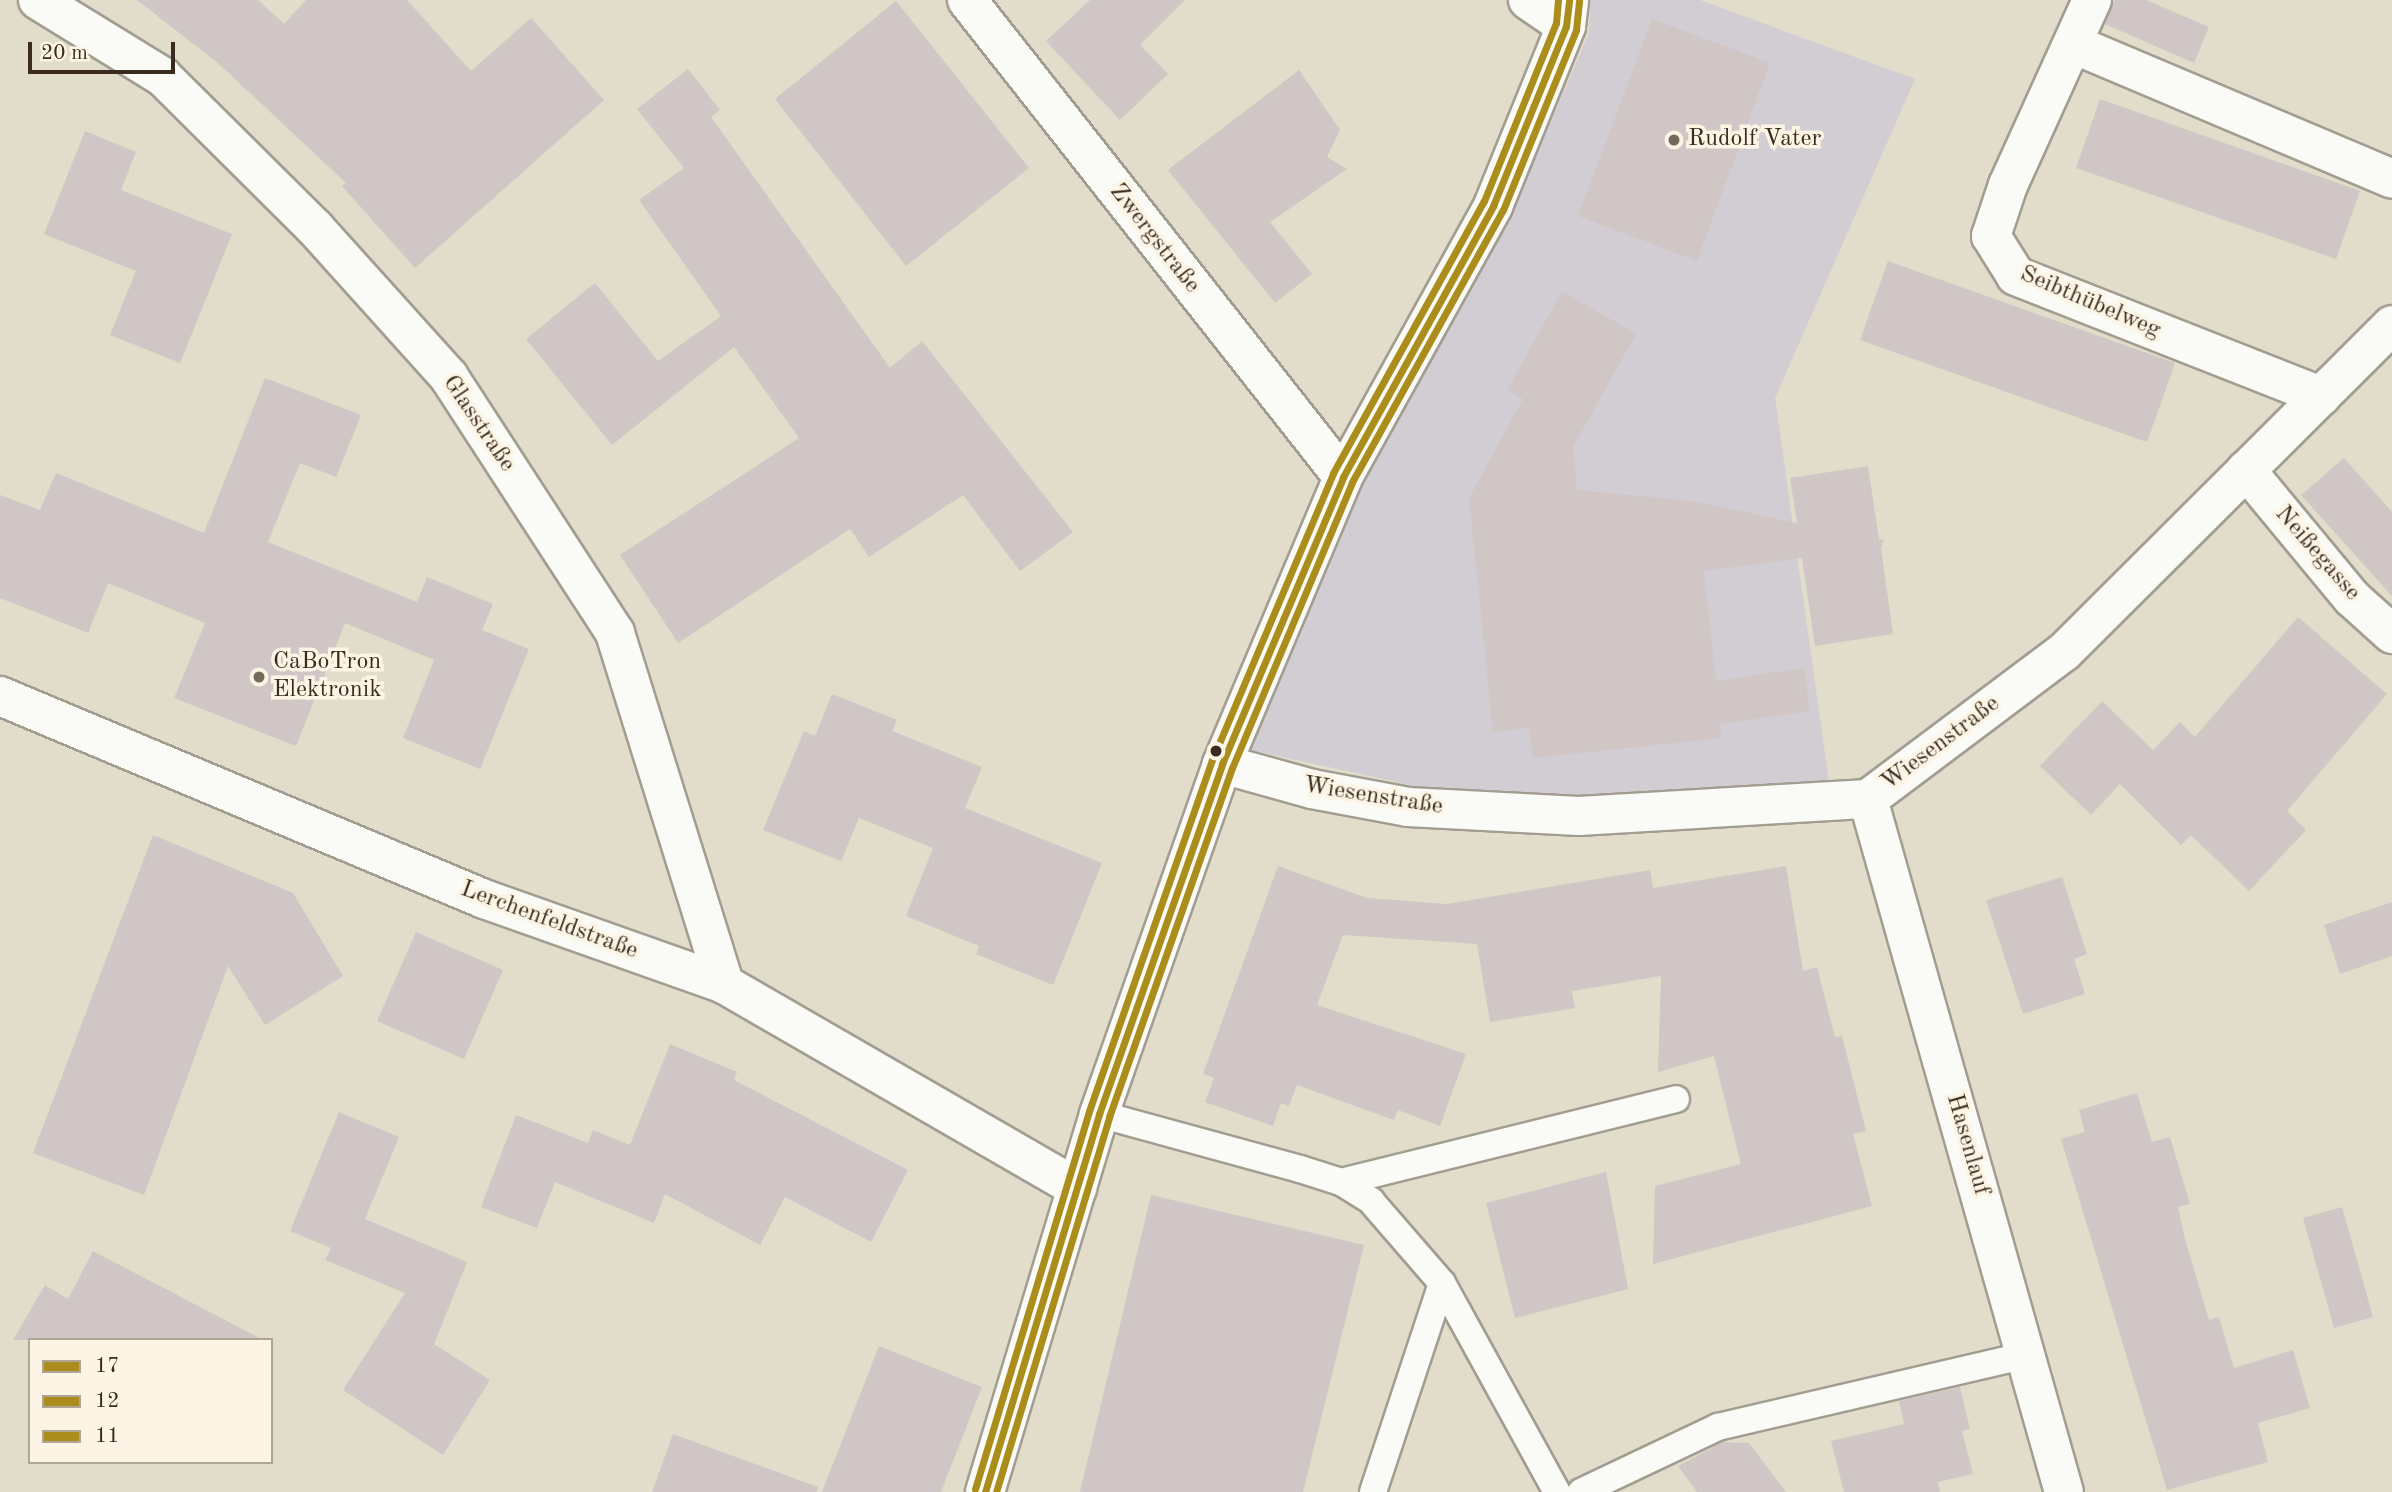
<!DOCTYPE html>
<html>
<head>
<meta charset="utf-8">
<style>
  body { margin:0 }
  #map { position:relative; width:2392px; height:1492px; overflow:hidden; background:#e1ddca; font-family:"Old Standard TT",serif }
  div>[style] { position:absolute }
  .industrial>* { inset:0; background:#d2cdd3 }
  .building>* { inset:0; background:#cfc6c5 }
  .roads { filter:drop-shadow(2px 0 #a29d91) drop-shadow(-2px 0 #a29d91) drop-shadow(0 2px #a29d91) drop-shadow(0 -2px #a29d91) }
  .service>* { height:26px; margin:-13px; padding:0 13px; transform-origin:13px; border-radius:13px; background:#fafaf7 }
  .minor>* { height:38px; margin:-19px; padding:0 19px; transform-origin:19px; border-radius:19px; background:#fafaf7 }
  .bus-1>* { height:7px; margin:-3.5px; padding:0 3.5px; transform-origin:3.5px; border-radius:3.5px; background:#ab8d1c }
  .bus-2>* { height:7px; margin:-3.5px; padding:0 3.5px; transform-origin:3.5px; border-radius:3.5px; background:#ab8d1c }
  .bus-3>* { height:7px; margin:-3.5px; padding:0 3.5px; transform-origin:3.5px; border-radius:3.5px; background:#ab8d1c }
  .dots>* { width:19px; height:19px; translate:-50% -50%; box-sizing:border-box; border:4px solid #fcf5e5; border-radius:50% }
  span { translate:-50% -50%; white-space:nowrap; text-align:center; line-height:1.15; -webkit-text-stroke:7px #fcf5e5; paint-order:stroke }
  .poi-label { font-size:24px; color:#3b2a1e }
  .left { translate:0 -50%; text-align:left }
  .street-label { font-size:24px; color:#3b2a1e }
  .legend { position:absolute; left:28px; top:1338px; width:245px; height:126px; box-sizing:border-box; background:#fcf5e5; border:2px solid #afa495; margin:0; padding:9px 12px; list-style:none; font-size:21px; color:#3b2a1e }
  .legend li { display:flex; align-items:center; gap:14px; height:35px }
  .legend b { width:35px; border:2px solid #afa495 }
  .scale { position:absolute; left:28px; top:42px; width:147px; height:32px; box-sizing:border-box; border:4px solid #3b2a1e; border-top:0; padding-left:9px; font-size:21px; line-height:24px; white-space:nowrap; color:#3b2a1e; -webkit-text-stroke:5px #fcf5e5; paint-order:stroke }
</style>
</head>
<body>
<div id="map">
  <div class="industrial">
    <i style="clip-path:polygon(1590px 0,1700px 0,1915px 79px,1775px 398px,1829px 782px,1501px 805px,1251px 750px,1363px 485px,1514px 206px,1589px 33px)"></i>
  </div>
  <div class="building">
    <i style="clip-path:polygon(137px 0,258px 0,284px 24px,306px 0,407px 0,471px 71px,531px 18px,604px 100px,415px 268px,342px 186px,346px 183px,219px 64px)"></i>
    <i style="clip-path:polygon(1090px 0,1185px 0,1140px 45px,1168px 74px,1120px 120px,1046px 41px)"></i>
    <i style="clip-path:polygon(2114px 0,2146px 0,2209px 27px,2194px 63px,2105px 24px)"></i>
    <i style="clip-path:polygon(896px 1px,1029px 168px,906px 266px,775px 99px)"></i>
    <i style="clip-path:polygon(1652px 19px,1770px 63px,1697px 261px,1578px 216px)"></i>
    <i style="clip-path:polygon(688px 69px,720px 110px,711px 117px,890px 368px,922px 341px,1073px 532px,1020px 571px,963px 495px,869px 557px,850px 529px,678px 643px,620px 555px,799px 438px,734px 347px,612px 445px,526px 339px,595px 283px,658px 361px,721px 316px,639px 200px,684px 168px,637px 109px)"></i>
    <i style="clip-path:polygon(1299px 70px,1340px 130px,1327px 157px,1347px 169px,1270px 222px,1312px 274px,1275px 303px,1168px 170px)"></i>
    <i style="clip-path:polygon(2100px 99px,2360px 191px,2336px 259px,2076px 168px)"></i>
    <i style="clip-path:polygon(85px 131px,136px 152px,121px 190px,232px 234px,180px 363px,110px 335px,136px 271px,44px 234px)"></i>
    <i style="clip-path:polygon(1888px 261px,2175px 363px,2147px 442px,1860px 340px)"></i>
    <i style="clip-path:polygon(1562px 291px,1636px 334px,1573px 447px,1577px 490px,1698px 502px,1797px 523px,1790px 478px,1868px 466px,1879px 539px,1884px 540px,1881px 548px,1893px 634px,1815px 646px,1802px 558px,1704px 571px,1716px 681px,1804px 668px,1810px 711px,1720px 724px,1722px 738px,1533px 758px,1529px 728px,1493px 732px,1469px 498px,1523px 399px,1507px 390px)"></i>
    <i style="clip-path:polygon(265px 378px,361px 415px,336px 477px,300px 463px,268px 542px,417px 602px,427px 577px,493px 604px,482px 630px,529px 649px,480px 769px,403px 738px,434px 660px,345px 623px,296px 746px,174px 698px,205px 623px,108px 583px,88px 633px,0 598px,0 495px,40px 510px,56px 473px,204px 533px)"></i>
    <i style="clip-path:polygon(2344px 458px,2392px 512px,2392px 596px,2301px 495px)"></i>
    <i style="clip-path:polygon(2298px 617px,2387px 694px,2287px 811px,2306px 830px,2249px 891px,2191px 835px,2181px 845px,2120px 784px,2091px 815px,2040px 766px,2102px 701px,2153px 750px,2180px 722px,2195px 737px)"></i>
    <i style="clip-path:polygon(832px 694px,897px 720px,892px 731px,982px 767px,965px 808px,1102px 863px,1053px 985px,976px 954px,979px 946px,906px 916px,933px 848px,859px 818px,841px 861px,763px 830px,804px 731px,815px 736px)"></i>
    <i style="clip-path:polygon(153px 835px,293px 893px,343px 976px,265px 1025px,228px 966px,144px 1195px,33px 1153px)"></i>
    <i style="clip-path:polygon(1278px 866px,1367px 898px,1447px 904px,1650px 870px,1653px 888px,1786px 866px,1803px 971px,1817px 967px,1835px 1037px,1842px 1036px,1866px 1131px,1853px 1134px,1872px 1206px,1653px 1264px,1655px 1186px,1741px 1164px,1714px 1056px,1658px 1072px,1661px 976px,1572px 991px,1575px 1008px,1490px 1022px,1477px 944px,1343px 935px,1317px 1005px,1466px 1054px,1440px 1126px,1398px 1110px,1394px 1120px,1297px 1085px,1289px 1106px,1281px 1103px,1273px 1126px,1205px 1102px,1214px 1078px,1203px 1074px)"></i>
    <i style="clip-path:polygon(2062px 877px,2087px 954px,2074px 959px,2085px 994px,2023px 1014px,1986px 900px)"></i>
    <i style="clip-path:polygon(2392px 902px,2392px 956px,2340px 974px,2324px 925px)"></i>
    <i style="clip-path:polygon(416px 932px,503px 970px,464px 1059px,377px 1021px)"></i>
    <i style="clip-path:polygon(670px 1044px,737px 1072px,734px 1080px,908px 1170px,871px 1242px,785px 1197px,760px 1245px,665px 1194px,654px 1223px,555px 1182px,537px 1228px,481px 1207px,516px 1115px,588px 1143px,593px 1130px,630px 1145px)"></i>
    <i style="clip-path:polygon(2137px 1093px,2152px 1142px,2170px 1137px,2190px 1204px,2178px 1207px,2185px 1239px,2209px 1320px,2219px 1317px,2234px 1368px,2293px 1350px,2310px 1408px,2258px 1423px,2268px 1462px,2167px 1490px,2061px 1139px,2085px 1132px,2079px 1110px)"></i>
    <i style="clip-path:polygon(339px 1112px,399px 1137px,365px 1219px,467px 1262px,434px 1344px,490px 1380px,443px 1455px,343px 1390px,405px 1293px,325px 1260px,331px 1248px,290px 1231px)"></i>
    <i style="clip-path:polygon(1606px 1172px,1628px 1289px,1515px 1318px,1486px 1203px)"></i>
    <i style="clip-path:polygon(1151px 1195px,1364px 1245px,1303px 1492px,1080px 1492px)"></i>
    <i style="clip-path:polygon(2342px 1207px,2373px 1317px,2334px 1328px,2303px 1218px)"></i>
    <i style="clip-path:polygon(93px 1251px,263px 1340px,13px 1340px,45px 1285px,68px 1299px)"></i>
    <i style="clip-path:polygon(879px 1346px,982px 1387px,941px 1492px,822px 1492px)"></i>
    <i style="clip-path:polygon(1960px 1387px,1970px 1429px,1962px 1431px,1973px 1474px,1938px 1482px,1940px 1492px,1844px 1492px,1831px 1441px,1904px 1424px,1899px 1401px)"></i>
    <i style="clip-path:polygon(673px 1434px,818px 1487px,817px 1492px,652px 1492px)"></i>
    <i style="clip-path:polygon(1723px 1442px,1749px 1443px,1786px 1492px,1697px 1492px,1678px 1466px)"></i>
  </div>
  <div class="roads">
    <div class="service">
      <i style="left:1099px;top:1114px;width:208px;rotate:15.3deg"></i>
      <i style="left:1300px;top:1169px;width:43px;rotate:17.6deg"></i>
      <i style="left:1341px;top:1182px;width:36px;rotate:32deg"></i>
      <i style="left:1371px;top:1201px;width:108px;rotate:49.1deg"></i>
      <i style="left:1442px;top:1283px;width:239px;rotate:61.2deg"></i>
      <i style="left:1341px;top:1182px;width:345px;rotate:-13.9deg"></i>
      <i style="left:1373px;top:1492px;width:220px;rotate:-71.7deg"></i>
      <i style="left:1581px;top:1492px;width:152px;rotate:-25.4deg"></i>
      <i style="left:1718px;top:1427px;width:317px;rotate:-13.1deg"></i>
    </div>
    <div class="minor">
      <i style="left:38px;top:0;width:147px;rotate:31.6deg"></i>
      <i style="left:163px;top:77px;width:214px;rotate:44.8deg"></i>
      <i style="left:315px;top:228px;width:200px;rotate:48deg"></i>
      <i style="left:449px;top:377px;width:305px;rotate:57deg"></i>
      <i style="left:615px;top:633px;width:368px;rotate:72.7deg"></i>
      <i style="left:967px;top:0;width:607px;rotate:51.75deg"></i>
      <i style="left:1528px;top:0;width:46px;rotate:34.4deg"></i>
      <i style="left:2092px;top:0;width:203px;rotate:114.4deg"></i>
      <i style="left:2008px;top:185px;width:54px;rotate:108.4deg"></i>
      <i style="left:1991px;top:236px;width:47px;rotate:58deg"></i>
      <i style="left:2016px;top:276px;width:328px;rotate:21.5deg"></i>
      <i style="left:2073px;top:44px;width:346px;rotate:22.9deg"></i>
      <i style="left:2246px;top:470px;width:166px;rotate:50.4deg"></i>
      <i style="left:2352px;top:598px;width:54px;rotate:42deg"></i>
      <i style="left:0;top:696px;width:525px;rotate:22.75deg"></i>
      <i style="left:484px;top:899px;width:255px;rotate:19.5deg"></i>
      <i style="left:724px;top:984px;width:408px;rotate:30deg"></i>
      <i style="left:1222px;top:764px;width:93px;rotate:15.5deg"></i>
      <i style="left:1312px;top:789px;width:98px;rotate:10.6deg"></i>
      <i style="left:1408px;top:807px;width:171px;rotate:3deg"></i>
      <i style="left:1579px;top:816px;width:289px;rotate:-3.4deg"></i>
      <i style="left:1868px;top:799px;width:245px;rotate:-36.9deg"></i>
      <i style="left:2064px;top:652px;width:463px;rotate:-44.9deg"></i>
      <i style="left:1868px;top:799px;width:720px;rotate:74.21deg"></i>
      <i style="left:985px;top:1492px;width:395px;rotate:-73.2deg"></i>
      <i style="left:1099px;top:1114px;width:371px;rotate:-70.6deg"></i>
      <i style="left:1222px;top:764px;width:311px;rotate:-67.1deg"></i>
      <i style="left:1343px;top:477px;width:310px;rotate:-61deg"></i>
      <i style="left:1493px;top:206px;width:194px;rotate:-67.9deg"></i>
      <i style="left:1566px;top:26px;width:26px;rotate:-83deg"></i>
    </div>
  </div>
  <div class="bus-1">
    <i style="left:985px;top:1492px;width:395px;rotate:-73.2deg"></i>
    <i style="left:1099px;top:1114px;width:371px;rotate:-70.6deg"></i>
    <i style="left:1222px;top:764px;width:311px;rotate:-67.1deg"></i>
    <i style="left:1343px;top:477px;width:310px;rotate:-61deg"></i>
    <i style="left:1493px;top:206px;width:194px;rotate:-67.9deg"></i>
    <i style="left:1566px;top:26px;width:26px;rotate:-83deg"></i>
  </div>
  <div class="bus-2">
    <i style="left:996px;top:1492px;width:392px;rotate:-73.2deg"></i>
    <i style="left:1109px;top:1117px;width:370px;rotate:-70.6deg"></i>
    <i style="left:1232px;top:768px;width:310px;rotate:-67.2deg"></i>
    <i style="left:1352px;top:482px;width:311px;rotate:-61deg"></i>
    <i style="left:1503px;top:210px;width:194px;rotate:-67.9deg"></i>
    <i style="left:1576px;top:30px;width:29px;rotate:-84deg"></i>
  </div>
  <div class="bus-3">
    <i style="left:975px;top:1489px;width:395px;rotate:-73.2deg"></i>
    <i style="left:1089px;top:1111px;width:372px;rotate:-70.7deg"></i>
    <i style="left:1212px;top:760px;width:311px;rotate:-67.1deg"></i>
    <i style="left:1333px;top:473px;width:311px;rotate:-61deg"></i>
    <i style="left:1484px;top:201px;width:192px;rotate:-68deg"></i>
    <i style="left:1556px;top:23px;width:23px;rotate:-85deg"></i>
  </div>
  <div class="dots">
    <i style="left:1674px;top:140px;background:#75695a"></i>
    <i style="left:259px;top:677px;background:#75695a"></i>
    <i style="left:1216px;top:751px;background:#3b2a1e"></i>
  </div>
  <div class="poi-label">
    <span class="left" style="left:1688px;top:140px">Rudolf Vater</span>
    <span class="left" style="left:273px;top:677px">CaBoTron<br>Elektronik</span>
  </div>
  <div class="street-label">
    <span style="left:1154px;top:239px;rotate:52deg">Zwergstraße</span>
    <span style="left:2090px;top:303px;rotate:23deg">Seibthübelweg</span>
    <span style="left:478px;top:424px;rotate:56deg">Glasstraße</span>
    <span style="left:2317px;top:554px;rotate:49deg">Neißegasse</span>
    <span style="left:1941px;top:744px;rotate:-37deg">Wiesenstraße</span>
    <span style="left:1373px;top:797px;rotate:9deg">Wiesenstraße</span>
    <span style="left:549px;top:921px;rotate:20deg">Lerchenfeldstraße</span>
    <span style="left:1967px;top:1145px;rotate:74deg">Hasenlauf</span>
  </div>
  <ul class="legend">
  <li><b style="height:9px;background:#ab8d1c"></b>17</li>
  <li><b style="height:9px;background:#ab8d1c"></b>12</li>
  <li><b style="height:9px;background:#ab8d1c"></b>11</li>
  </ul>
  <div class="scale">20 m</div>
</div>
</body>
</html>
